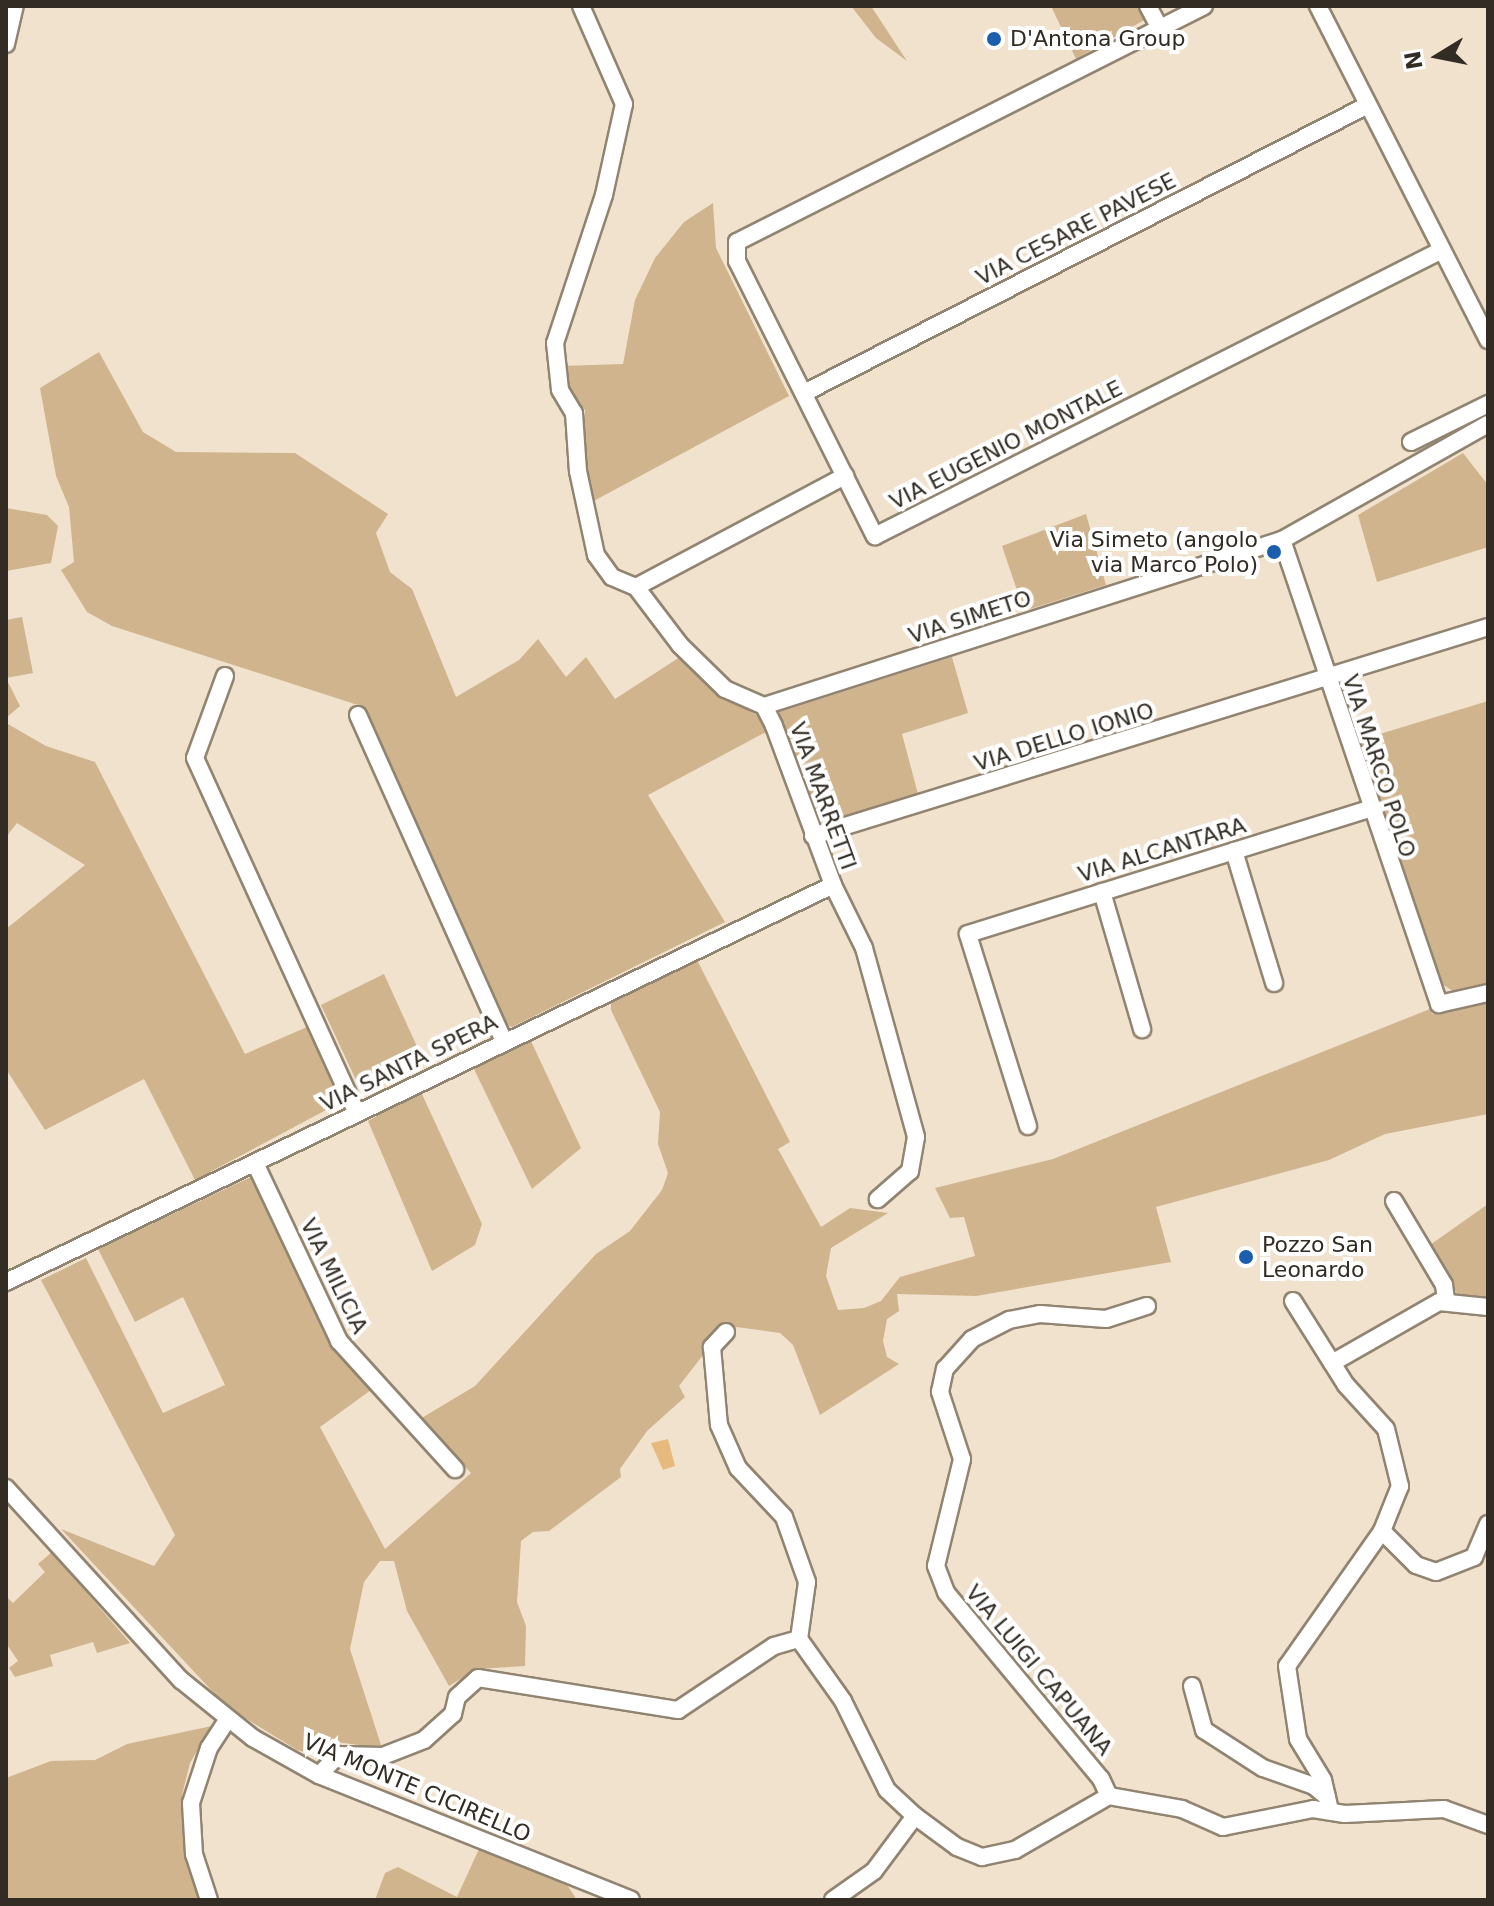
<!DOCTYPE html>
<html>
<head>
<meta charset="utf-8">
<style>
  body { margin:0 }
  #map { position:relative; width:1494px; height:1906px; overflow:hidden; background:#f1e2ce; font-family:"DejaVu Sans",sans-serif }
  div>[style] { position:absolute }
  .green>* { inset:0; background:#d0b48d }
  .water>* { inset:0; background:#e6ba7c }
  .roads { filter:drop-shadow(2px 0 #918471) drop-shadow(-2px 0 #918471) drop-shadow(0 2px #918471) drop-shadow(0 -2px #918471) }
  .minor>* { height:16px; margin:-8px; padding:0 8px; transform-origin:8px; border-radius:8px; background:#fff }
  .dots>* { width:22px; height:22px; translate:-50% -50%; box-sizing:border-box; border:4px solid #fff; border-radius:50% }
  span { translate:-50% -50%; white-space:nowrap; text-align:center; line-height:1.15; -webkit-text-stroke:8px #fff; paint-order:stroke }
  .poi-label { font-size:22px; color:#322c24 }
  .left { translate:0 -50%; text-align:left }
  .right { translate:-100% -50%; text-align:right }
  .street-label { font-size:22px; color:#322c24 }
  .frame { position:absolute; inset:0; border:8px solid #322c24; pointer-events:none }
  .north { position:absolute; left:1398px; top:16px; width:80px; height:80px; -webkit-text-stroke:6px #fff; paint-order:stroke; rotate:260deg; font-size:22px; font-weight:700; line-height:32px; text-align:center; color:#322c24 }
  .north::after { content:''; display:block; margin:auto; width:28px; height:36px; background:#322c24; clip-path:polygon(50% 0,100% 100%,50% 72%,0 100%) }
</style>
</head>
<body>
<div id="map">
  <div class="green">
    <i style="clip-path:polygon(851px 6px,871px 6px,907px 61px,876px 38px)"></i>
    <i style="clip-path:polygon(1051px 6px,1139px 6px,1146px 19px,1076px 59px)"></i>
    <i style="clip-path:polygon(713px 203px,716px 248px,789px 396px,590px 503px,584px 468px,585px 410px,567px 386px,562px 366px,623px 364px,635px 300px,655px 258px,684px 222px)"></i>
    <i style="clip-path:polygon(99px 352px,143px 432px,176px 452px,295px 453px,388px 514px,376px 533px,390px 572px,412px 589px,456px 697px,519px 660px,538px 639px,566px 677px,586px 657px,615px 699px,683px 655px,723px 694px,761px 718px,766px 732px,648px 795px,725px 922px,512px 1027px,503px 1023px,361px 706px,112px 626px,87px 612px,61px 570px,74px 562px,69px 507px,56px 476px,40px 388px)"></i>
    <i style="clip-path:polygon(1463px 453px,1488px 485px,1488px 547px,1377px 582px,1358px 515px)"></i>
    <i style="clip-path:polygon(6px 508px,47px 515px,58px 526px,51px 563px,6px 571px)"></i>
    <i style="clip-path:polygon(1086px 514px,1106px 585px,1024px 611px,1002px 546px)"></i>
    <i style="clip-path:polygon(22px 617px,33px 673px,6px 678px,20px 706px,6px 718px,6px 620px)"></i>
    <i style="clip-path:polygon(952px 657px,968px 713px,902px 734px,918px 794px,817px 824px,779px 712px)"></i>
    <i style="clip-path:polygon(1488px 701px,1488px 987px,1454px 992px,1438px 981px,1357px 741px)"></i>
    <i style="clip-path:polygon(6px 723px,46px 746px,95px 762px,245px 1054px,307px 1027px,341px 1102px,195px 1180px,144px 1079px,45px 1130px,6px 1069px,6px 929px,85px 865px,17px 823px,6px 837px)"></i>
    <i style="clip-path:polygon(697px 960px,790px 1142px,778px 1149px,821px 1227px,850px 1208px,888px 1213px,831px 1248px,826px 1276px,838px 1310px,864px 1308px,881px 1301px,900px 1277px,975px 1256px,964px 1217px,950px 1218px,935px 1188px,1053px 1159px,1430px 1009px,1432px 1014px,1488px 1000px,1488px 1114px,1385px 1134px,1329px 1160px,1156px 1207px,1171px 1262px,976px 1296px,897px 1294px,899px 1311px,887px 1319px,883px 1341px,887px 1357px,899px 1364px,820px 1415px,793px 1345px,780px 1333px,722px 1325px,707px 1339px,703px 1355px,679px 1386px,685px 1397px,647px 1431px,620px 1469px,621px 1477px,549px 1531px,533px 1532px,521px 1541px,517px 1602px,526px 1626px,525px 1666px,477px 1669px,449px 1686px,407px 1611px,394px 1561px,380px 1561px,364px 1582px,350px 1649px,382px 1748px,336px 1742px,311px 1754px,297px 1750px,227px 1707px,61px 1529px,154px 1566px,175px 1535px,41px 1280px,86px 1258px,163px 1413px,225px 1385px,183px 1297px,135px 1322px,98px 1249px,253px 1176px,332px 1344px,371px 1390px,320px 1427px,385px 1549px,471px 1473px,420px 1419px,475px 1386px,596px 1254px,630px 1231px,662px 1190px,668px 1173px,658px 1144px,660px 1112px,611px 1010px,611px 999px)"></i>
    <i style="clip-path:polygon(384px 974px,424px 1062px,362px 1093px,321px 1005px)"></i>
    <i style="clip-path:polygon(530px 1039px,581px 1148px,532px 1189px,473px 1067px)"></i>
    <i style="clip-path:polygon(421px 1092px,482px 1224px,475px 1245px,432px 1271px,368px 1121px)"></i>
    <i style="clip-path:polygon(1488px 1204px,1488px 1299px,1457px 1294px,1430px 1245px)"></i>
    <i style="clip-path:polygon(52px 1552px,130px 1643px,97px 1653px,93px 1642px,50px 1655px,53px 1666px,15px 1677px,9px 1668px,18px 1661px,6px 1643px,6px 1596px,13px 1603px,45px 1572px,38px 1564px)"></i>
    <i style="clip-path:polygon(212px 1726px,190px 1763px,182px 1795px,187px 1862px,200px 1900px,6px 1900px,6px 1778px,51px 1761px,95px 1760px,127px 1744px)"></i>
    <i style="clip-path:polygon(479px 1849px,565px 1882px,577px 1900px,375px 1900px,385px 1873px,398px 1867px,457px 1897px)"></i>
  </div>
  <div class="water">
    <i style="clip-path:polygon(668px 1439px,675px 1466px,663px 1470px,651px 1443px)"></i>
  </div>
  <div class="roads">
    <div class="minor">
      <i style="left:581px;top:6px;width:107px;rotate:66.3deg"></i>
      <i style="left:624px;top:104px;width:93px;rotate:102.4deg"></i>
      <i style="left:604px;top:195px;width:156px;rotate:108.3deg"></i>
      <i style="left:555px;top:343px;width:47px;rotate:83.9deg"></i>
      <i style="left:560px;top:390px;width:27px;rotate:59deg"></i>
      <i style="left:574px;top:413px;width:58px;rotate:86.1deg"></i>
      <i style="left:578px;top:471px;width:86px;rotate:77.9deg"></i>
      <i style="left:596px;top:555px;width:27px;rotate:54deg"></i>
      <i style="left:612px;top:577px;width:26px;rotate:23deg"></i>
      <i style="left:636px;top:587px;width:73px;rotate:52.8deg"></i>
      <i style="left:680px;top:645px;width:63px;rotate:44.4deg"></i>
      <i style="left:725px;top:689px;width:43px;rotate:23.6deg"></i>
      <i style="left:764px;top:706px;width:22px;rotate:63deg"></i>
      <i style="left:774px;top:726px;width:170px;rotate:69.6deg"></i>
      <i style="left:833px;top:885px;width:70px;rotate:63.8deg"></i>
      <i style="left:864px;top:948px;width:196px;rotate:74.6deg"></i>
      <i style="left:916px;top:1137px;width:35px;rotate:100deg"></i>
      <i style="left:910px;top:1171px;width:43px;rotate:138.8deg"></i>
      <i style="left:1148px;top:6px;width:26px;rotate:62deg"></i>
      <i style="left:1204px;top:6px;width:523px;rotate:153.19deg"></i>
      <i style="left:737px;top:242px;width:19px;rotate:90deg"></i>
      <i style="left:737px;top:261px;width:308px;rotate:63.4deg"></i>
      <i style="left:875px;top:536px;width:635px;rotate:-26.77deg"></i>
      <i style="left:1318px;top:6px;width:375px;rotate:63deg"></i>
      <i style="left:6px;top:44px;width:39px;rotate:-77deg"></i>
      <i style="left:804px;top:393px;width:633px;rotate:-27.05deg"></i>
      <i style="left:1411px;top:442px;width:86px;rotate:-26.3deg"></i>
      <i style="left:1282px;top:540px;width:490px;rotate:71.3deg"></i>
      <i style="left:1439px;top:1004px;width:50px;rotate:-12.7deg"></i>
      <i style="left:636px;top:587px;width:237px;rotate:-28deg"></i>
      <i style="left:225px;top:676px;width:87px;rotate:110.1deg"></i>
      <i style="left:195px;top:758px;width:390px;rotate:65.5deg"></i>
      <i style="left:764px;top:706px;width:544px;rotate:-17.77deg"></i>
      <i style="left:1282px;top:540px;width:236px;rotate:-29.4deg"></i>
      <i style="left:358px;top:715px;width:358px;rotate:65.9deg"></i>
      <i style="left:813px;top:836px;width:707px;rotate:-17.2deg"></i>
      <i style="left:1234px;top:851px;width:138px;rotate:73.1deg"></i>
      <i style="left:1102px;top:892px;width:143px;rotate:73.7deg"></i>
      <i style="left:1028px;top:1126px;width:201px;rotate:-107.4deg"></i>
      <i style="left:968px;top:934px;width:420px;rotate:-17.3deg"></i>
      <i style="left:255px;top:1163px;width:197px;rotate:64.7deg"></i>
      <i style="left:339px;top:1341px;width:173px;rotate:47.8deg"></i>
      <i style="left:1394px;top:1201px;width:98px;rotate:59.2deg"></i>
      <i style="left:1444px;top:1285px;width:15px;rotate:82deg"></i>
      <i style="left:6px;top:1282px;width:917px;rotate:-25.64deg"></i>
      <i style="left:1293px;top:1301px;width:99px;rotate:57.8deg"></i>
      <i style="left:1346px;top:1385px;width:59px;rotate:47.7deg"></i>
      <i style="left:1386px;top:1429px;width:59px;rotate:76.2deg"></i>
      <i style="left:1400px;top:1486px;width:48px;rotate:111.8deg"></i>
      <i style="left:1382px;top:1531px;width:165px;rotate:125.1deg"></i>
      <i style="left:1287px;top:1666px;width:74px;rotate:81.4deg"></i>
      <i style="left:1298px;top:1739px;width:48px;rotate:58.6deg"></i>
      <i style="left:1323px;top:1780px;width:32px;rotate:77deg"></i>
      <i style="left:726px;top:1332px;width:21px;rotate:133deg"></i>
      <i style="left:712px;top:1347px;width:78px;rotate:84.9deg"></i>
      <i style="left:719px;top:1425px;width:47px;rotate:66.2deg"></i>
      <i style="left:738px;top:1468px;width:67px;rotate:46.8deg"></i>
      <i style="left:784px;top:1517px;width:69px;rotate:70.5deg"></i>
      <i style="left:807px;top:1582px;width:58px;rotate:98deg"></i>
      <i style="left:799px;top:1639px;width:76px;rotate:54.6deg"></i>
      <i style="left:843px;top:1701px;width:99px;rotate:63.7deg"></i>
      <i style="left:887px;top:1790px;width:38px;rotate:43deg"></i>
      <i style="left:915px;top:1816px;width:69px;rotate:126.7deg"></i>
      <i style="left:874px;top:1871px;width:50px;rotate:144.7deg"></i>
      <i style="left:1332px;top:1363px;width:123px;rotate:-29.7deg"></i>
      <i style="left:1439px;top:1302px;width:49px;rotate:5.8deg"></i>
      <i style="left:6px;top:1488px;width:260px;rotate:47.7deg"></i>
      <i style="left:181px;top:1680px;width:92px;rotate:38.9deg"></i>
      <i style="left:253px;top:1738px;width:76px;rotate:29.3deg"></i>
      <i style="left:319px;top:1775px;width:336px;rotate:21.8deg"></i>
      <i style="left:1382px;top:1531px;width:48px;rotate:45deg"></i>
      <i style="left:1416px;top:1565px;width:21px;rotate:19deg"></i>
      <i style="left:1436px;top:1572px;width:41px;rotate:-21.5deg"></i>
      <i style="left:1474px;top:1557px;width:36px;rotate:-67deg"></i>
      <i style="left:1192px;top:1686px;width:46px;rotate:74.7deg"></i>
      <i style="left:1204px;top:1730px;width:70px;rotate:32.8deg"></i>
      <i style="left:1263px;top:1768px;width:54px;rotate:19.4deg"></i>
      <i style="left:1314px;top:1786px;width:17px;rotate:40deg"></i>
      <i style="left:319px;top:1775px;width:28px;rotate:-46deg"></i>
      <i style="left:338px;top:1755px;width:45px;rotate:1.3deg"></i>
      <i style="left:383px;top:1756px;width:44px;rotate:-21.3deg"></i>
      <i style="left:424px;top:1740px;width:39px;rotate:-42deg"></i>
      <i style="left:453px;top:1714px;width:17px;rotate:-77deg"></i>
      <i style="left:457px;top:1697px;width:28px;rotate:-42deg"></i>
      <i style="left:478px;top:1678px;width:203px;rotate:9.1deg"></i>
      <i style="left:678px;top:1710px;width:115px;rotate:-33.7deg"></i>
      <i style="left:774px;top:1646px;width:26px;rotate:-16deg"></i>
      <i style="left:1109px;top:1796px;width:19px;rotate:-115deg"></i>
      <i style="left:1101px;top:1779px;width:243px;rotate:-129.7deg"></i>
      <i style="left:946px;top:1592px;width:28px;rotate:-111deg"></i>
      <i style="left:936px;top:1566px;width:110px;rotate:-76.3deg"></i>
      <i style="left:962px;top:1459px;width:71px;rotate:-108.2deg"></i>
      <i style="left:940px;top:1392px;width:24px;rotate:-78deg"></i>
      <i style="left:945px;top:1369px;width:40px;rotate:-48deg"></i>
      <i style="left:972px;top:1339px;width:42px;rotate:-27.2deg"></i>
      <i style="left:1009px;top:1320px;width:32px;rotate:-11deg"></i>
      <i style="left:1040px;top:1314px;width:66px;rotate:4.3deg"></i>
      <i style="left:1106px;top:1319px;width:43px;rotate:-17.6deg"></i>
      <i style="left:915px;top:1816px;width:52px;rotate:36.4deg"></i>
      <i style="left:957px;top:1847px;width:27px;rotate:22deg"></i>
      <i style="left:982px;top:1857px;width:34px;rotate:-12deg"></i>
      <i style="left:1015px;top:1850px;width:108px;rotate:-29.9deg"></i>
      <i style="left:1109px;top:1796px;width:74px;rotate:10.1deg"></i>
      <i style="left:1182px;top:1809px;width:45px;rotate:23.7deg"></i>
      <i style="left:1223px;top:1827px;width:92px;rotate:-11.3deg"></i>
      <i style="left:1313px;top:1809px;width:32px;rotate:9deg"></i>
      <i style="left:1345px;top:1814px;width:99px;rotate:-2.9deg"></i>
      <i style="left:1444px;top:1809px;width:47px;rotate:20deg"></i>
      <i style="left:209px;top:1900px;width:48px;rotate:-108.1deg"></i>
      <i style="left:194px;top:1854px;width:51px;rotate:-93.4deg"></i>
      <i style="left:191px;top:1803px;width:58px;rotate:-71.9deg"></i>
      <i style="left:209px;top:1748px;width:33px;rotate:-57deg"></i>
    </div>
  </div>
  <div class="dots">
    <i style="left:994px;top:39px;background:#1b5eae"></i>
    <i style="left:1274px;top:552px;background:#1b5eae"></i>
    <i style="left:1246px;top:1257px;background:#1b5eae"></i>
  </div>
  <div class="poi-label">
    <span class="left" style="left:1010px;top:39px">D'Antona Group</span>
    <span class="right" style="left:1258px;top:552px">Via Simeto (angolo<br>via Marco Polo)</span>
    <span class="left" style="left:1262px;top:1257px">Pozzo San<br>Leonardo</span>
  </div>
  <div class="street-label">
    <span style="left:1076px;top:229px;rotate:-27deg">VIA CESARE PAVESE</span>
    <span style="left:1006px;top:445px;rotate:-27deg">VIA EUGENIO MONTALE</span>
    <span style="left:970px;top:617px;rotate:-18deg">VIA SIMETO</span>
    <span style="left:1064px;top:737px;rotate:-17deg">VIA DELLO IONIO</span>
    <span style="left:1379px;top:766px;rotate:72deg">VIA MARCO POLO</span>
    <span style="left:823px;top:796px;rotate:70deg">VIA MARRETTI</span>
    <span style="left:1162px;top:850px;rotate:-17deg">VIA ALCANTARA</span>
    <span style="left:409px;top:1063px;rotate:-26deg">VIA SANTA SPERA</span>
    <span style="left:334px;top:1276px;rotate:64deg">VIA MILICIA</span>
    <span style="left:1039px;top:1670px;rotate:50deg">VIA LUIGI CAPUANA</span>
    <span style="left:417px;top:1788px;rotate:23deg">VIA MONTE CICIRELLO</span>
  </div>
  <div class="frame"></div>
  <div class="north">N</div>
</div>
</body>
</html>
